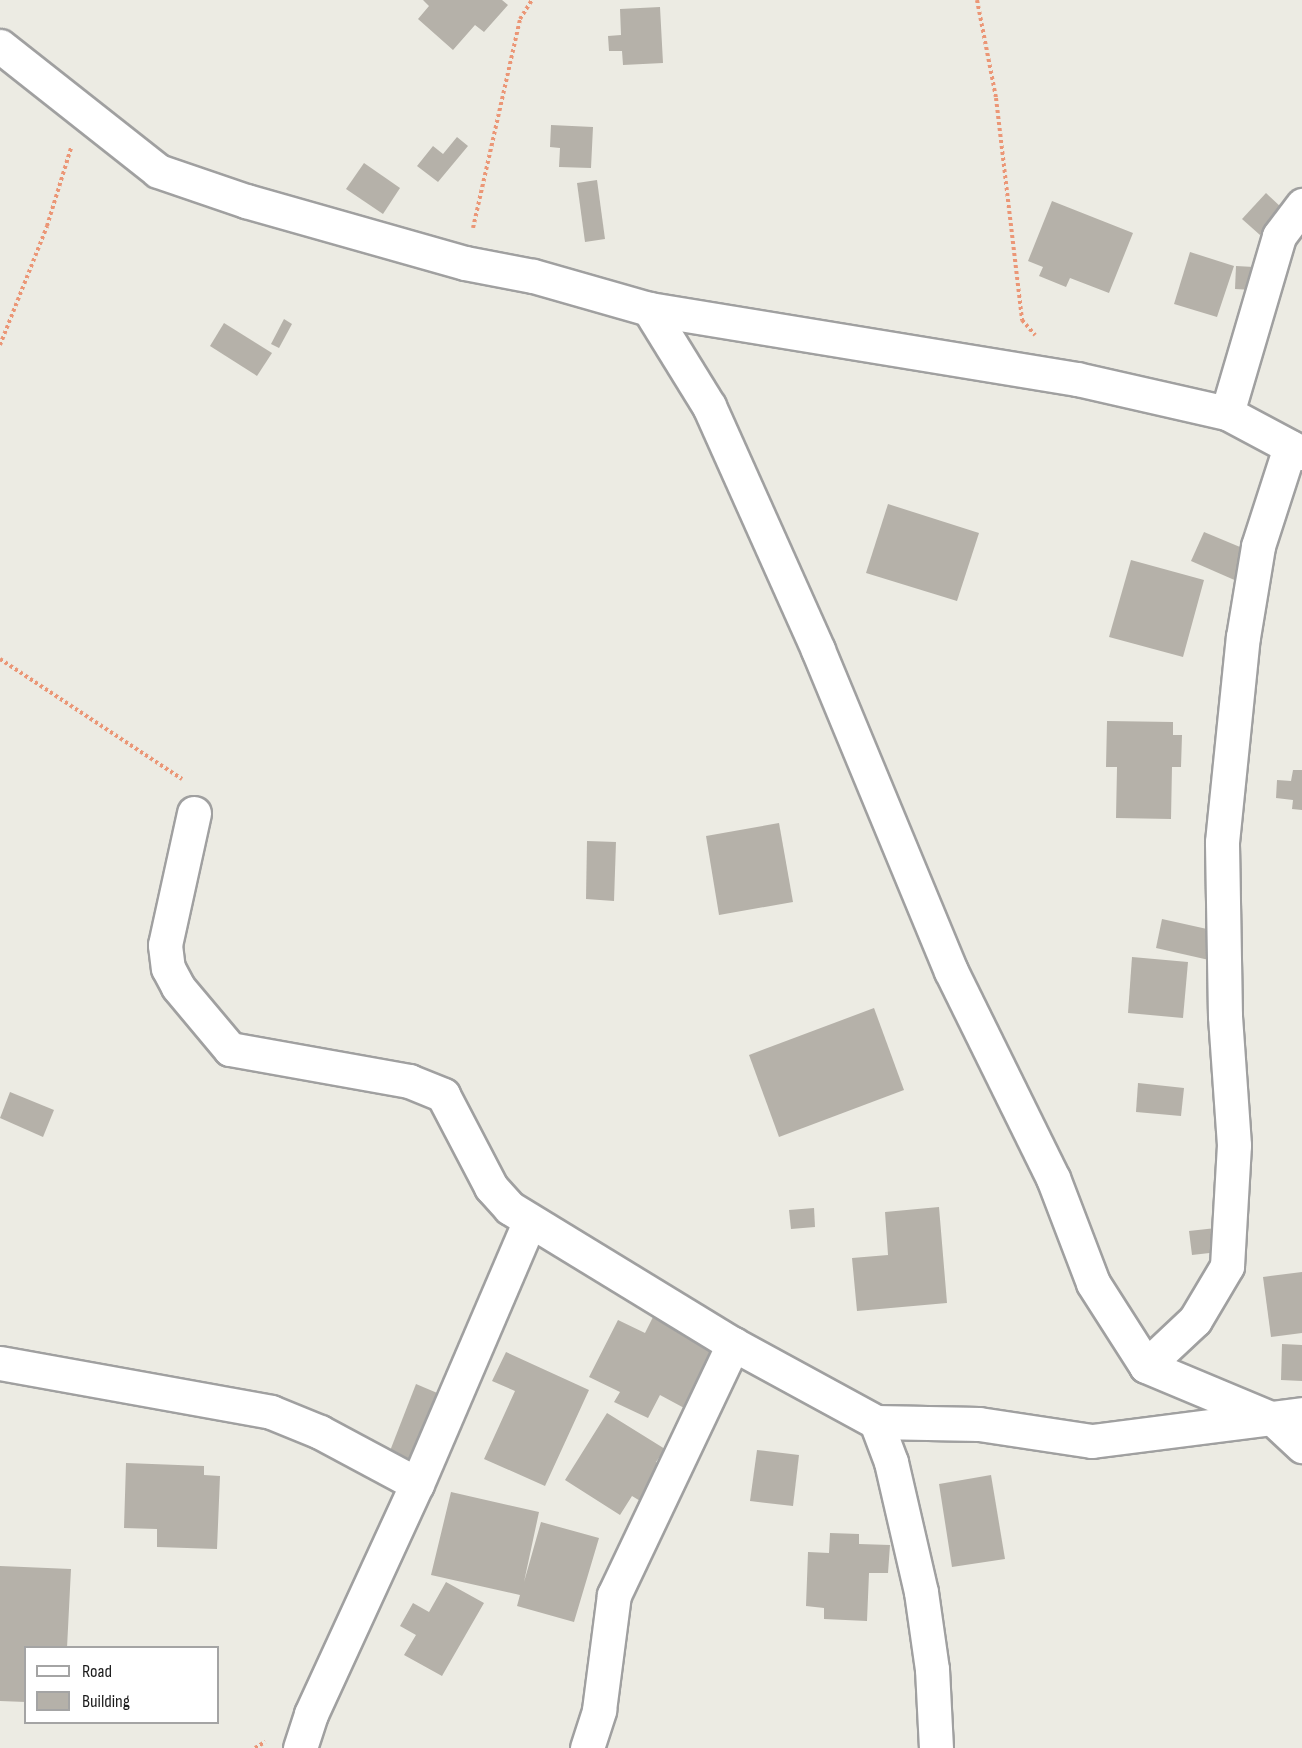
<!DOCTYPE html>
<html>
<head>
<meta charset="utf-8">
<style>
  body { margin:0 }
  #map { position:relative; width:1302px; height:1748px; overflow:hidden; background:#ecebe3; font-family:"Sofia Sans Condensed",sans-serif }
  div>[style] { position:absolute }
  .building>* { inset:0; background:#b5b1a9 }
  .path>* { height:4px; margin-top:-2px; transform-origin:0; background:repeating-linear-gradient(90deg,#eb9676 0 3px,transparent 0 6px) }
  .roads { filter:drop-shadow(2px 0 #a0a0a0) drop-shadow(-2px 0 #a0a0a0) drop-shadow(0 2px #a0a0a0) drop-shadow(0 -2px #a0a0a0) }
  .street>* { height:33px; margin:-16.5px; padding:0 16.5px; transform-origin:16.5px; border-radius:16.5px; background:#fff }
  span { translate:-50% -50%; white-space:nowrap; text-align:center; line-height:1.15; -webkit-text-stroke:4.5px #fff; paint-order:stroke }
  .legend { position:absolute; left:24px; top:1646px; width:195px; height:78px; box-sizing:border-box; background:#fff; border:2px solid #a4a4a4; margin:0; padding:8px 10px; list-style:none; font-size:18px; color:#1c1c1c }
  .legend li { display:flex; align-items:center; gap:12px; height:30px }
  .legend b { width:30px; border:2px solid #a4a4a4 }
</style>
</head>
<body>
<div id="map">
  <div class="building">
    <i style="clip-path:polygon(423px 0,502px 0,508px 5px,484px 32px,475px 25px,453px 50px,418px 19px,429px 6px)"></i>
    <i style="clip-path:polygon(660px 7px,663px 63px,623px 65px,622px 51px,609px 51px,608px 36px,621px 35px,620px 9px)"></i>
    <i style="clip-path:polygon(551px 125px,593px 127px,591px 168px,559px 167px,560px 148px,550px 147px)"></i>
    <i style="clip-path:polygon(457px 137px,468px 146px,438px 182px,417px 166px,433px 146px,443px 154px)"></i>
    <i style="clip-path:polygon(364px 163px,400px 188px,383px 214px,346px 189px)"></i>
    <i style="clip-path:polygon(597px 180px,605px 239px,585px 242px,577px 183px)"></i>
    <i style="clip-path:polygon(1266px 193px,1283px 209px,1260px 235px,1242px 219px)"></i>
    <i style="clip-path:polygon(1052px 201px,1133px 233px,1109px 293px,1070px 278px,1066px 287px,1039px 276px,1043px 267px,1028px 261px)"></i>
    <i style="clip-path:polygon(1190px 252px,1234px 266px,1217px 317px,1174px 304px)"></i>
    <i style="clip-path:polygon(1236px 266px,1254px 267px,1253px 290px,1235px 289px)"></i>
    <i style="clip-path:polygon(284px 319px,292px 324px,279px 348px,271px 344px)"></i>
    <i style="clip-path:polygon(224px 323px,272px 353px,257px 376px,210px 346px)"></i>
    <i style="clip-path:polygon(888px 504px,979px 533px,957px 601px,866px 573px)"></i>
    <i style="clip-path:polygon(1204px 532px,1252px 552px,1239px 582px,1191px 561px)"></i>
    <i style="clip-path:polygon(1131px 560px,1204px 580px,1183px 657px,1109px 637px)"></i>
    <i style="clip-path:polygon(1107px 721px,1173px 722px,1173px 735px,1182px 735px,1181px 767px,1172px 767px,1171px 819px,1116px 818px,1117px 767px,1106px 767px)"></i>
    <i style="clip-path:polygon(1293px 770px,1302px 770px,1302px 810px,1292px 809px,1293px 800px,1276px 798px,1277px 780px,1291px 781px)"></i>
    <i style="clip-path:polygon(779px 823px,793px 902px,719px 915px,706px 836px)"></i>
    <i style="clip-path:polygon(587px 841px,616px 842px,614px 901px,586px 899px)"></i>
    <i style="clip-path:polygon(1162px 919px,1216px 931px,1209px 960px,1156px 948px)"></i>
    <i style="clip-path:polygon(1132px 957px,1188px 962px,1183px 1018px,1128px 1013px)"></i>
    <i style="clip-path:polygon(874px 1008px,904px 1090px,779px 1137px,749px 1055px)"></i>
    <i style="clip-path:polygon(1138px 1083px,1184px 1088px,1181px 1116px,1136px 1112px)"></i>
    <i style="clip-path:polygon(10px 1092px,54px 1110px,43px 1137px,0 1118px)"></i>
    <i style="clip-path:polygon(939px 1207px,947px 1303px,857px 1311px,852px 1258px,888px 1255px,885px 1212px)"></i>
    <i style="clip-path:polygon(814px 1208px,815px 1227px,791px 1229px,789px 1210px)"></i>
    <i style="clip-path:polygon(1225px 1227px,1227px 1251px,1192px 1255px,1189px 1231px)"></i>
    <i style="clip-path:polygon(1302px 1272px,1302px 1333px,1271px 1337px,1263px 1277px)"></i>
    <i style="clip-path:polygon(656px 1311px,719px 1342px,686px 1409px,660px 1395px,648px 1418px,614px 1402px,620px 1392px,589px 1377px,618px 1320px,645px 1333px)"></i>
    <i style="clip-path:polygon(1282px 1344px,1302px 1345px,1302px 1381px,1281px 1380px)"></i>
    <i style="clip-path:polygon(506px 1352px,589px 1390px,545px 1486px,484px 1459px,515px 1391px,492px 1381px)"></i>
    <i style="clip-path:polygon(416px 1384px,442px 1395px,414px 1466px,388px 1456px)"></i>
    <i style="clip-path:polygon(607px 1413px,665px 1449px,656px 1462px,669px 1470px,647px 1505px,632px 1496px,620px 1515px,565px 1480px)"></i>
    <i style="clip-path:polygon(757px 1450px,799px 1455px,793px 1506px,750px 1501px)"></i>
    <i style="clip-path:polygon(126px 1463px,204px 1466px,204px 1475px,220px 1476px,217px 1549px,157px 1547px,157px 1529px,124px 1528px)"></i>
    <i style="clip-path:polygon(991px 1475px,1005px 1559px,952px 1567px,939px 1484px)"></i>
    <i style="clip-path:polygon(451px 1492px,539px 1512px,524px 1582px,541px 1522px,599px 1538px,574px 1622px,517px 1606px,520px 1595px,431px 1575px)"></i>
    <i style="clip-path:polygon(830px 1533px,859px 1534px,859px 1544px,890px 1545px,888px 1573px,869px 1573px,867px 1621px,824px 1619px,824px 1608px,806px 1606px,808px 1552px,829px 1553px)"></i>
    <i style="clip-path:polygon(0 1566px,71px 1569px,67px 1648px,26px 1648px,26px 1702px,0 1701px)"></i>
    <i style="clip-path:polygon(446px 1582px,484px 1603px,442px 1676px,404px 1655px,416px 1635px,400px 1626px,413px 1603px,429px 1612px)"></i>
  </div>
  <div class="path">
    <i style="left:977px;top:0;width:100px;rotate:79deg"></i>
    <i style="left:996px;top:98px;width:224px;rotate:83.3deg"></i>
    <i style="left:1022px;top:320px;width:20px;rotate:49deg"></i>
    <i style="left:473px;top:228px;width:214px;rotate:-77.3deg"></i>
    <i style="left:520px;top:19px;width:22px;rotate:-58deg"></i>
    <i style="left:0;top:345px;width:128px;rotate:-68.4deg"></i>
    <i style="left:47px;top:226px;width:82px;rotate:-72.9deg"></i>
    <i style="left:0;top:659px;width:218px;rotate:33.4deg"></i>
    <i style="left:255px;top:1748px;width:12px;rotate:-31deg"></i>
  </div>
  <div class="roads">
    <div class="street">
      <i style="left:0;top:46px;width:201px;rotate:38.3deg"></i>
      <i style="left:158px;top:171px;width:93px;rotate:18.8deg"></i>
      <i style="left:246px;top:201px;width:228px;rotate:15.8deg"></i>
      <i style="left:465px;top:263px;width:69px;rotate:10.8deg"></i>
      <i style="left:533px;top:276px;width:121px;rotate:15.9deg"></i>
      <i style="left:649px;top:309px;width:114px;rotate:58.3deg"></i>
      <i style="left:709px;top:406px;width:267px;rotate:65.9deg"></i>
      <i style="left:818px;top:650px;width:347px;rotate:67.5deg"></i>
      <i style="left:951px;top:971px;width:231px;rotate:63.8deg"></i>
      <i style="left:1053px;top:1178px;width:112px;rotate:69.1deg"></i>
      <i style="left:1093px;top:1283px;width:98px;rotate:57.4deg"></i>
      <i style="left:1146px;top:1366px;width:138px;rotate:22.7deg"></i>
      <i style="left:1273px;top:1419px;width:40px;rotate:43deg"></i>
      <i style="left:649px;top:309px;width:434px;rotate:9.3deg"></i>
      <i style="left:1077px;top:379px;width:154px;rotate:12.8deg"></i>
      <i style="left:1227px;top:413px;width:85px;rotate:28.1deg"></i>
      <i style="left:1227px;top:413px;width:184px;rotate:-73.6deg"></i>
      <i style="left:1279px;top:236px;width:39px;rotate:-53deg"></i>
      <i style="left:194px;top:813px;width:135px;rotate:102.4deg"></i>
      <i style="left:165px;top:945px;width:23px;rotate:83deg"></i>
      <i style="left:168px;top:968px;width:21px;rotate:62deg"></i>
      <i style="left:178px;top:987px;width:81px;rotate:50deg"></i>
      <i style="left:230px;top:1049px;width:182px;rotate:10.1deg"></i>
      <i style="left:409px;top:1081px;width:37px;rotate:22deg"></i>
      <i style="left:443px;top:1095px;width:104px;rotate:62.4deg"></i>
      <i style="left:491px;top:1187px;width:28px;rotate:48deg"></i>
      <i style="left:510px;top:1208px;width:261px;rotate:31.4deg"></i>
      <i style="left:733px;top:1344px;width:163px;rotate:28.6deg"></i>
      <i style="left:876px;top:1422px;width:103px;rotate:1.1deg"></i>
      <i style="left:979px;top:1424px;width:114px;rotate:8.6deg"></i>
      <i style="left:1092px;top:1441px;width:212px;rotate:-7.3deg"></i>
      <i style="left:0;top:1363px;width:275px;rotate:10.2deg"></i>
      <i style="left:271px;top:1412px;width:53px;rotate:22.2deg"></i>
      <i style="left:320px;top:1432px;width:110px;rotate:28.2deg"></i>
      <i style="left:1146px;top:1366px;width:67px;rotate:-43.2deg"></i>
      <i style="left:1195px;top:1320px;width:63px;rotate:-59.3deg"></i>
      <i style="left:1227px;top:1266px;width:121px;rotate:-86.7deg"></i>
      <i style="left:1234px;top:1145px;width:129px;rotate:-94deg"></i>
      <i style="left:1225px;top:1016px;width:174px;rotate:-91deg"></i>
      <i style="left:1222px;top:842px;width:206px;rotate:-84.2deg"></i>
      <i style="left:1243px;top:637px;width:92px;rotate:-80.6deg"></i>
      <i style="left:1258px;top:546px;width:104px;rotate:-72.1deg"></i>
      <i style="left:876px;top:1422px;width:43px;rotate:69.4deg"></i>
      <i style="left:891px;top:1462px;width:133px;rotate:77deg"></i>
      <i style="left:921px;top:1592px;width:78px;rotate:81.9deg"></i>
      <i style="left:932px;top:1669px;width:79px;rotate:87.1deg"></i>
      <i style="left:300px;top:1748px;width:36px;rotate:-72deg"></i>
      <i style="left:311px;top:1714px;width:253px;rotate:-65.3deg"></i>
      <i style="left:417px;top:1484px;width:284px;rotate:-66.8deg"></i>
      <i style="left:587px;top:1748px;width:40px;rotate:-72deg"></i>
      <i style="left:599px;top:1710px;width:116px;rotate:-82.6deg"></i>
      <i style="left:614px;top:1595px;width:278px;rotate:-64.6deg"></i>
    </div>
  </div>
  <ul class="legend">
  <li><b style="height:8px;background:#fff"></b>Road</li>
  <li><b style="height:16px;background:#b5b1a9"></b>Building</li>
  </ul>
</div>
</body>
</html>
